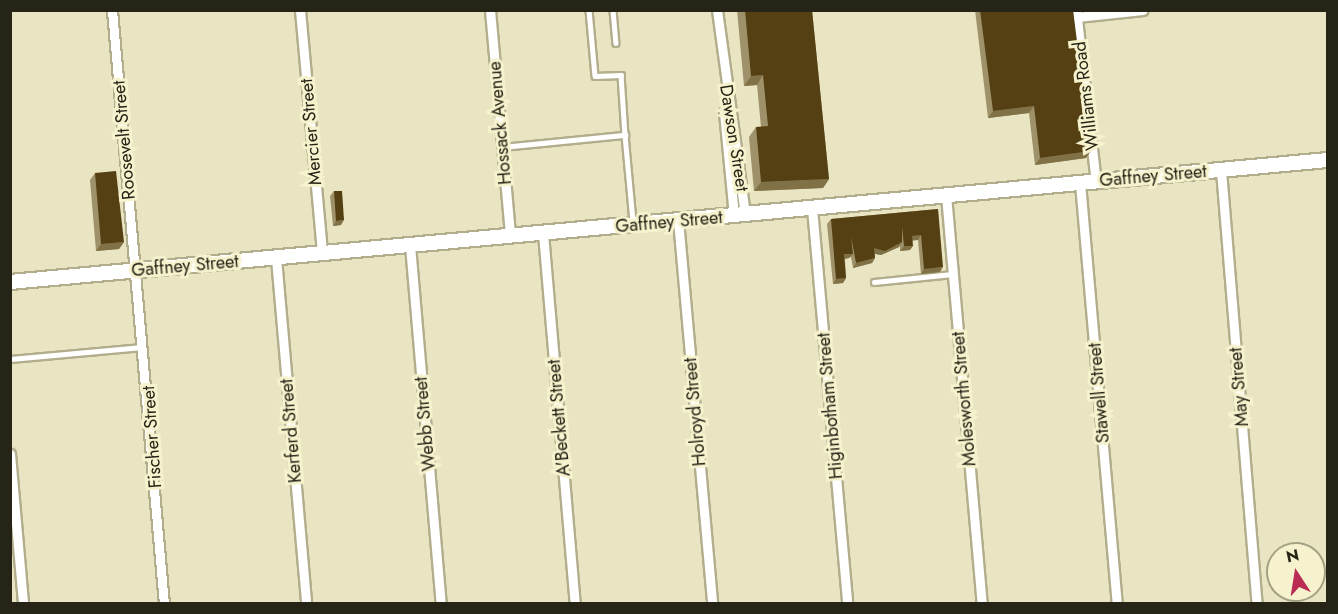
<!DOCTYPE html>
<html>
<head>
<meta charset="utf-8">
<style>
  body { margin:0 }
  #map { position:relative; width:1338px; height:614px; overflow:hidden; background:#e9e4c1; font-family:Jost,sans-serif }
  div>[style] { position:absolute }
  .roads { filter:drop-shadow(2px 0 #b2ad8c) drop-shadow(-2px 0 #b2ad8c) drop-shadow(0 2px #b2ad8c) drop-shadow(0 -2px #b2ad8c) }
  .service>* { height:4.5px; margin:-2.25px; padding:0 2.25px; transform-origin:2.25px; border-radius:2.25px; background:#fff }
  .minor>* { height:9px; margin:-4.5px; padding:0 4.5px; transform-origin:4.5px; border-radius:4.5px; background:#fff }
  .secondary>* { height:14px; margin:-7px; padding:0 7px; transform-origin:7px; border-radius:7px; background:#fff }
  .wall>* { inset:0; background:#9f926a }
  .shaded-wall>* { inset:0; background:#817147 }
  .building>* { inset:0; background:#554013 }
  span { translate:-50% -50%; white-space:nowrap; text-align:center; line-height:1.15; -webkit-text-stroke:6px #f6f2ce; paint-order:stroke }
  .street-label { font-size:18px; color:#262416 }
  .frame { position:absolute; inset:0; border:12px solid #262416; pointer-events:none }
  .north { position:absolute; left:1266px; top:542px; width:60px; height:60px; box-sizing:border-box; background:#f6f2ce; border:2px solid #a3a084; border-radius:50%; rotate:348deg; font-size:16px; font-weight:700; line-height:24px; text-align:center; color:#262416 }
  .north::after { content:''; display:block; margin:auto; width:21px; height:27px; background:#bb2c54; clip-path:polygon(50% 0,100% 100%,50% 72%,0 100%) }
</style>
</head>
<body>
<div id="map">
  <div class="roads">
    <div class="service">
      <i style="left:589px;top:10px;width:66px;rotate:84.8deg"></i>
      <i style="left:595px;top:76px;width:26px;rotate:-2deg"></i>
      <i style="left:621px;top:75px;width:60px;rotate:86.2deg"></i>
      <i style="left:613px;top:10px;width:33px;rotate:85deg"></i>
      <i style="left:502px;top:147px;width:124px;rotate:-5.6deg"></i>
      <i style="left:625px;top:135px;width:87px;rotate:84.7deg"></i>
      <i style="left:874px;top:282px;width:79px;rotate:-5.8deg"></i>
      <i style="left:10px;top:359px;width:133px;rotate:-5.2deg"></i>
    </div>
    <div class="minor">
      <i style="left:112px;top:10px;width:596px;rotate:85deg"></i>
      <i style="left:300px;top:10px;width:244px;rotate:84.8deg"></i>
      <i style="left:490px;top:10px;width:227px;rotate:84.9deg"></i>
      <i style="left:717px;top:10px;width:207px;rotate:82.2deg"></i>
      <i style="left:1076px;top:10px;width:173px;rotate:83.4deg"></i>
      <i style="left:1077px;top:17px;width:66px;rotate:-6.1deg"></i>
      <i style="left:724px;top:112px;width:104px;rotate:84.5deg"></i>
      <i style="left:1221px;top:170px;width:435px;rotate:85.3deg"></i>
      <i style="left:1080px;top:183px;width:423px;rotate:85deg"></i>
      <i style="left:946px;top:195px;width:411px;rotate:85deg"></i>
      <i style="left:812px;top:208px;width:398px;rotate:84.9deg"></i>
      <i style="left:678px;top:220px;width:386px;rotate:84.9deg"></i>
      <i style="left:543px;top:233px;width:372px;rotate:85.1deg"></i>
      <i style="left:410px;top:245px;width:360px;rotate:85.1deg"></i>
      <i style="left:276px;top:258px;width:347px;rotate:85deg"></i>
      <i style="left:10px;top:454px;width:151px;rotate:85deg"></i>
    </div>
    <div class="secondary">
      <i style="left:10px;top:282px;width:1324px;rotate:-5.29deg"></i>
    </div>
  </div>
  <div class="wall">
    <i style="clip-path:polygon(737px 10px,812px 10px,829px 179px,823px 188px,754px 191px,749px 137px,756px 127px,761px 127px,757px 85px,744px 86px)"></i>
    <i style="clip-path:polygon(975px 10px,1073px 10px,1086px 158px,1035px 165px,1029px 113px,988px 118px)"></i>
    <i style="clip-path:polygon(95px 173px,124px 242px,119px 249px,96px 251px,90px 180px)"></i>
    <i style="clip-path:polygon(334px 191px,341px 225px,333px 226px,330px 196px)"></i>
    <i style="clip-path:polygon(938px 209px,940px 272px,921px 274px,918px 240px,913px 240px,910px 250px,900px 251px,900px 245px,899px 247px,881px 255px,875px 254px,875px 258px,872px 263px,853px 268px,851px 257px,849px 258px,845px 259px,846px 278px,843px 283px,833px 284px,827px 224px,831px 219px)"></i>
  </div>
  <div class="shaded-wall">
    <i style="clip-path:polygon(763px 75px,757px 85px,744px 86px,751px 76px)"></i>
    <i style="clip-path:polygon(1034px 106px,1029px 113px,988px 118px,993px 111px)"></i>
    <i style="clip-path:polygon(1091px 151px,1086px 158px,1035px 165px,1040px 158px)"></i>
    <i style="clip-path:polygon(829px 179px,823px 188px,754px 191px,761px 182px)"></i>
    <i style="clip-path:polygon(344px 220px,341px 225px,333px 226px,336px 221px)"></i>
    <i style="clip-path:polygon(921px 235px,918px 240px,909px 241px,912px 236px)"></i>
    <i style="clip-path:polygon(124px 242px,119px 249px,96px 251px,101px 244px)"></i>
    <i style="clip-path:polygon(902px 242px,899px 247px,881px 255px,871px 253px,874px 248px)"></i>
    <i style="clip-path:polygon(904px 246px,913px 246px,910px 250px,900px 251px)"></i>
    <i style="clip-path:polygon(844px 254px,853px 254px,849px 258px,841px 259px)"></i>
    <i style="clip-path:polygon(875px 258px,872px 263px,853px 268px,856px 263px)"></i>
    <i style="clip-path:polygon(943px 267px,940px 272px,921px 274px,924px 269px)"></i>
    <i style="clip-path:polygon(846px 278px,843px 283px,833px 284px,836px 279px)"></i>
  </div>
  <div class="building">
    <i style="clip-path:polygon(745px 10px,812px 10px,829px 179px,761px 182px,756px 127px,768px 126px,763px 75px,751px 76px)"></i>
    <i style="clip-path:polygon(980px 10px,1073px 10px,1091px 151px,1040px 158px,1034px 106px,993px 111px)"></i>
    <i style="clip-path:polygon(116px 171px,124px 242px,101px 244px,95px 173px)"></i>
    <i style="clip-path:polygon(334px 191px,342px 191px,344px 220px,336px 221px)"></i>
    <i style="clip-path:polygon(938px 209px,943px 267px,924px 269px,921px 235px,912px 236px,913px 246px,904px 246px,902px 227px,902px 242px,885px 251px,874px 248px,875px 258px,856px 263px,851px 236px,853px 254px,844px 254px,846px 278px,836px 279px,831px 219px)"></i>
  </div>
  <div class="street-label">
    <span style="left:1086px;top:96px;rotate:-97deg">Williams Road</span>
    <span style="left:500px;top:123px;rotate:-95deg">Hossack Avenue</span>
    <span style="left:311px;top:132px;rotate:-95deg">Mercier Street</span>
    <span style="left:734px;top:138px;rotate:81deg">Dawson Street</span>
    <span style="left:124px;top:140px;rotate:-95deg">Roosevelt Street</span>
    <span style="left:1153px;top:176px;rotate:-5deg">Gaffney Street</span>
    <span style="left:669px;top:222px;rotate:-5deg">Gaffney Street</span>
    <span style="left:185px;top:266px;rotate:-5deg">Gaffney Street</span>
    <span style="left:1239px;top:387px;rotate:-95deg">May Street</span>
    <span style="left:1099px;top:393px;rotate:-95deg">Stawell Street</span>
    <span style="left:964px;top:399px;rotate:-95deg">Molesworth Street</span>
    <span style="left:830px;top:406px;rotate:-95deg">Higinbotham Street</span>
    <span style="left:695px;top:412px;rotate:-95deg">Holroyd Street</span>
    <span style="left:559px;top:418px;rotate:-95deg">A'Beckett Street</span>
    <span style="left:425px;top:424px;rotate:-95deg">Webb Street</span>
    <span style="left:291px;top:431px;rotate:-95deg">Kerferd Street</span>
    <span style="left:152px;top:437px;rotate:-94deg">Fischer Street</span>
  </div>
  <div class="frame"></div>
  <div class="north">N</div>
</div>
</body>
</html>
